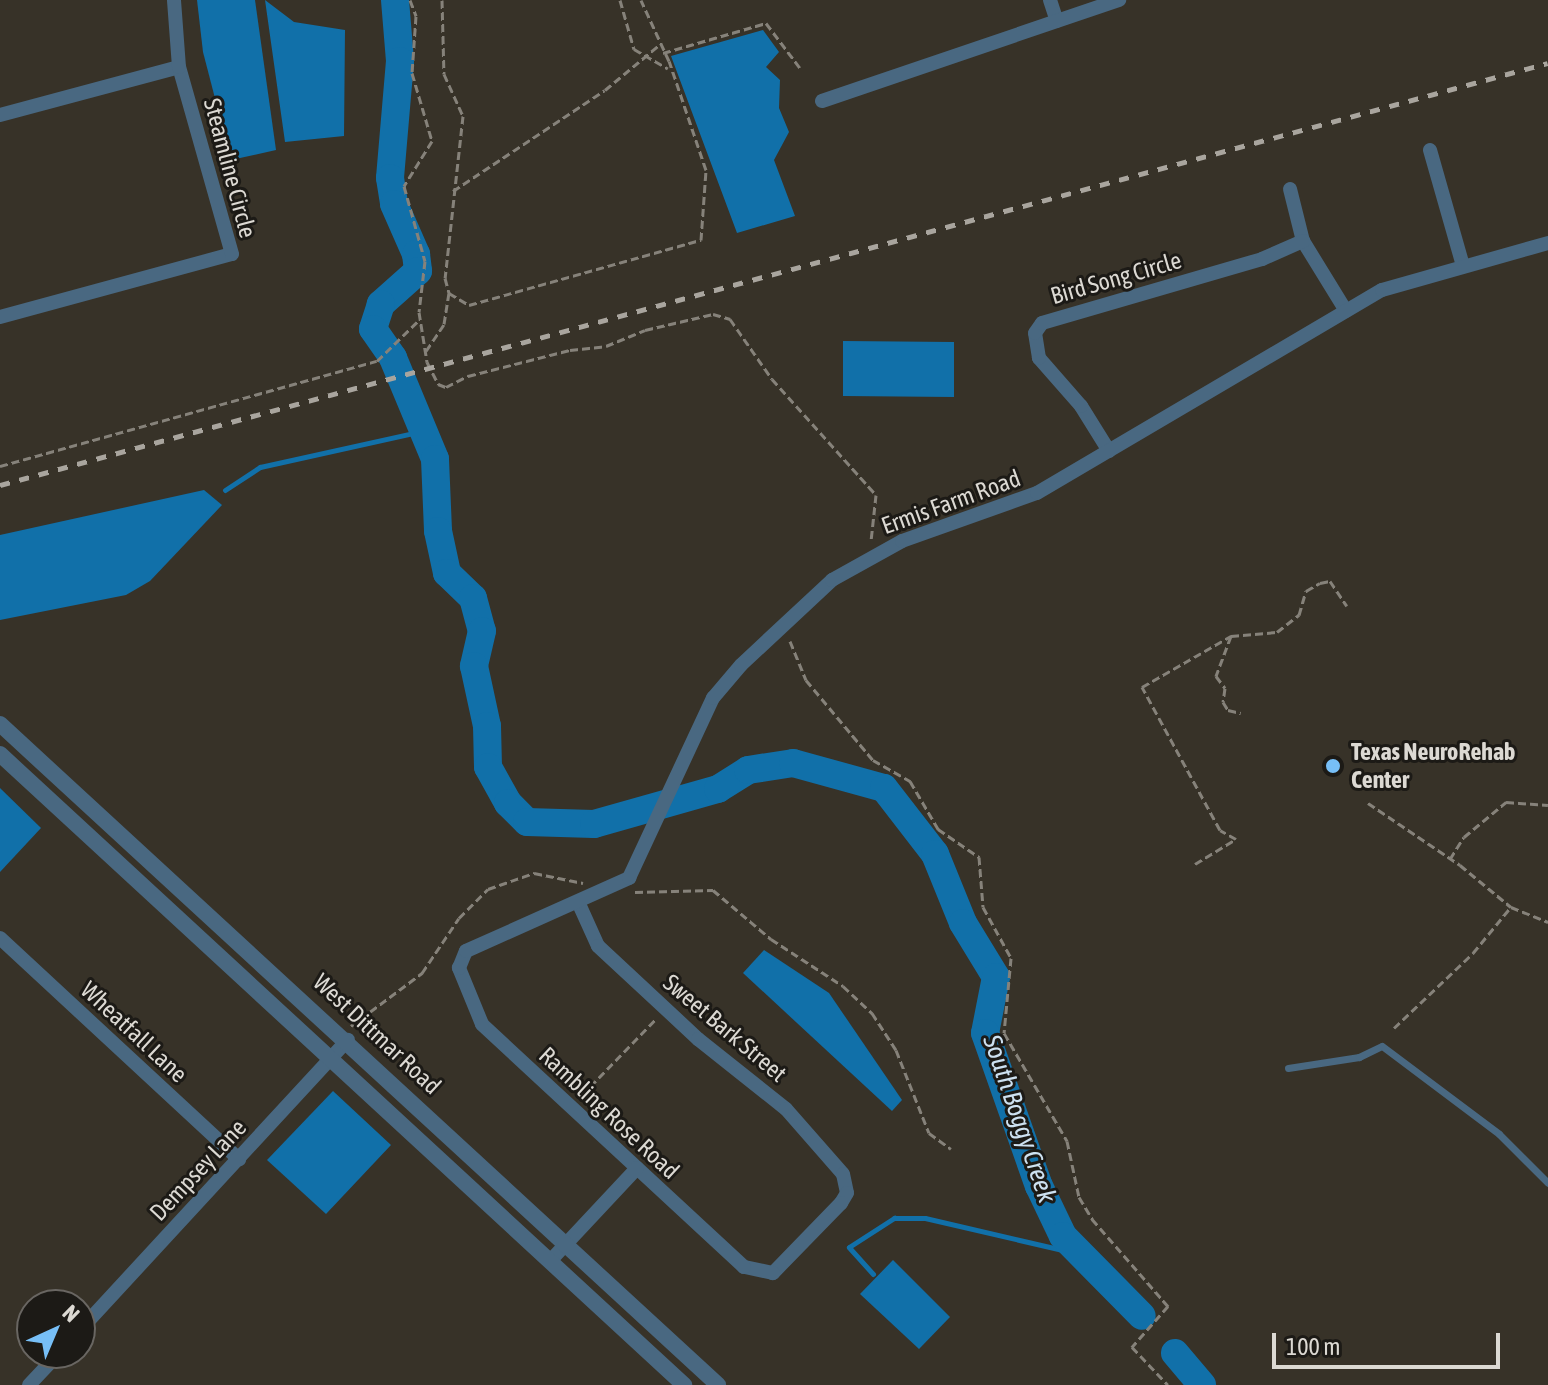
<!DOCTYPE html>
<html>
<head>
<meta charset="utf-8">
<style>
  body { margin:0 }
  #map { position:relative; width:1548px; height:1385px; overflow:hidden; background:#373228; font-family:"Asap Condensed",sans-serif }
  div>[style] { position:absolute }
  .water>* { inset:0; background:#1170a9 }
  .stream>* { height:5px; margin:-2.5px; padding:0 2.5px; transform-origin:2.5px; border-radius:2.5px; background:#1170a9 }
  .river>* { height:28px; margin:-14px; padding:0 14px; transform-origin:14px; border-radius:14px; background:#1170a9 }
  .path>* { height:3px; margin-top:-1.5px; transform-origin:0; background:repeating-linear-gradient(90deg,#86827a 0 8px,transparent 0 12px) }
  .service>* { height:7px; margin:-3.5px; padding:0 3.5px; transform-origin:3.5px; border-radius:3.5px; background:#496881 }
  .minor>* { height:14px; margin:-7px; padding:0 7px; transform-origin:7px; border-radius:7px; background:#496881 }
  .tertiary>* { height:16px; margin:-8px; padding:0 8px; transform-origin:8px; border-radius:8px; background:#496881 }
  .rail>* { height:5px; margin-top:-2.5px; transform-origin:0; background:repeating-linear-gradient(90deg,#a9a59e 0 10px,transparent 0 20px) }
  .dots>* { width:22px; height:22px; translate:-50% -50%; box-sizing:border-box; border:4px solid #1c1a16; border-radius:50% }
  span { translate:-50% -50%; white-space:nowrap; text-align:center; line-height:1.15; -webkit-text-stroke:6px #1c1a16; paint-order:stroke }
  .street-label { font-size:24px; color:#dcd9d3 }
  .poi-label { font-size:24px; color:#dcd9d3; font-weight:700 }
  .left { translate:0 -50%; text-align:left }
  .water-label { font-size:26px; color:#cde1f1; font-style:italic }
  .north { position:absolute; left:16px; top:1289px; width:80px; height:80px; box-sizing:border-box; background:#1c1a16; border:2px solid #696662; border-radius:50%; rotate:44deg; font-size:22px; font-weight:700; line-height:32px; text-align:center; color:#dcd9d3 }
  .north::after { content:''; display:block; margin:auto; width:28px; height:36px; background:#77bff7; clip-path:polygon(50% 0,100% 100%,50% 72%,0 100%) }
  .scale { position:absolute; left:1272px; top:1333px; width:228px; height:36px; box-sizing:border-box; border:4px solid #dcd9d3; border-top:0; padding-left:10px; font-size:24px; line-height:28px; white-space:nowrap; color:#dcd9d3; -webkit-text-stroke:6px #1c1a16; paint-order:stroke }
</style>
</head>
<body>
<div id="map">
  <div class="water">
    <i style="clip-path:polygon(197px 0,255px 0,276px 150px,231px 160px,203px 52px)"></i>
    <i style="clip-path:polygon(265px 0,294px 22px,345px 30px,344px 136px,285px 142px)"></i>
    <i style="clip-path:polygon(763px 30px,779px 52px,766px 67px,780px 80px,779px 108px,789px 132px,774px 160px,795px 216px,737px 233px,671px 56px)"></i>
    <i style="clip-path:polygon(843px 341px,954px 342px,954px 397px,843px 396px)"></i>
    <i style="clip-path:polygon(204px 490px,222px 505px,150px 581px,126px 595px,0 620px,0 535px)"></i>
    <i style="clip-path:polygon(0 788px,41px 828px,0 872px)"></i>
    <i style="clip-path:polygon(764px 950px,829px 993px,902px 1100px,892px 1111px,743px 973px)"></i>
    <i style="clip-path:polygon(333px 1091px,391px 1145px,326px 1214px,267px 1160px)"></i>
    <i style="clip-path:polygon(893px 1260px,950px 1317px,919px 1349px,860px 1294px)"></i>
  </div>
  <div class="stream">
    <i style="left:225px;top:490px;width:42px;rotate:-33.3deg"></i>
    <i style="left:260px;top:467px;width:167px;rotate:-12.5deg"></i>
    <i style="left:873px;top:1274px;width:36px;rotate:-132deg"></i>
    <i style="left:849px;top:1247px;width:54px;rotate:-32.8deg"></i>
    <i style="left:894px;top:1218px;width:31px"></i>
    <i style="left:925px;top:1218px;width:159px;rotate:13.1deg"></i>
  </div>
  <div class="river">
    <i style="left:395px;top:0;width:61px;rotate:85.3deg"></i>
    <i style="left:400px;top:61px;width:117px;rotate:94.9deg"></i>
    <i style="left:390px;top:178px;width:26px;rotate:81deg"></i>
    <i style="left:394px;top:204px;width:55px;rotate:66.3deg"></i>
    <i style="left:416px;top:254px;width:17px;rotate:83deg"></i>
    <i style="left:418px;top:271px;width:50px;rotate:138.3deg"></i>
    <i style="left:381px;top:304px;width:26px;rotate:108deg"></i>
    <i style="left:373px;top:329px;width:35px;rotate:55deg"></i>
    <i style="left:393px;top:358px;width:109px;rotate:67.4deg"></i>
    <i style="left:435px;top:459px;width:72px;rotate:87.6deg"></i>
    <i style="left:438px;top:531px;width:43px;rotate:77.9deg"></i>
    <i style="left:447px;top:573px;width:36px;rotate:44deg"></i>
    <i style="left:473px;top:598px;width:34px;rotate:75deg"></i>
    <i style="left:482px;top:631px;width:36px;rotate:103deg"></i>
    <i style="left:474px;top:666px;width:61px;rotate:77.8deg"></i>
    <i style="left:487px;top:726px;width:41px;rotate:88.6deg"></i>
    <i style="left:488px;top:767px;width:41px;rotate:60.9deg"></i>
    <i style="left:508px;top:803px;width:27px;rotate:45deg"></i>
    <i style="left:527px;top:822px;width:67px;rotate:1.7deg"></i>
    <i style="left:594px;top:824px;width:129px;rotate:-15.8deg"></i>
    <i style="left:718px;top:789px;width:36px;rotate:-32deg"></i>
    <i style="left:748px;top:770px;width:46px;rotate:-8.8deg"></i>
    <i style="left:793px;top:763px;width:94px;rotate:15.4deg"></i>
    <i style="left:884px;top:788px;width:83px;rotate:52.3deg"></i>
    <i style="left:935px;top:854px;width:74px;rotate:67.9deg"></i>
    <i style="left:963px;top:923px;width:63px;rotate:58.6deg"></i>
    <i style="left:996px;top:977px;width:57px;rotate:101.1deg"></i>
    <i style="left:985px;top:1033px;width:162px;rotate:70.6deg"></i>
    <i style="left:1039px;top:1186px;width:55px;rotate:64.4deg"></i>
    <i style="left:1063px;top:1236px;width:112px;rotate:45.4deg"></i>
    <i style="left:1175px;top:1353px;width:42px;rotate:49.8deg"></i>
  </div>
  <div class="path">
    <i style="left:410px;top:0;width:17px;rotate:69deg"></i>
    <i style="left:416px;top:16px;width:57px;rotate:94deg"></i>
    <i style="left:412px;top:73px;width:71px;rotate:73.6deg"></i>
    <i style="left:432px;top:141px;width:53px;rotate:121.9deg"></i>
    <i style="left:404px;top:186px;width:78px;rotate:74.4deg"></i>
    <i style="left:425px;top:261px;width:51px;rotate:96.7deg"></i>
    <i style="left:419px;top:312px;width:51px;rotate:80.9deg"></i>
    <i style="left:427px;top:362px;width:25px;rotate:63deg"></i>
    <i style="left:438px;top:384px;width:9px;rotate:21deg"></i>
    <i style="left:446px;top:387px;width:25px;rotate:-27deg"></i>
    <i style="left:468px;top:376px;width:105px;rotate:-14.3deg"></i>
    <i style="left:570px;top:350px;width:36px;rotate:-6deg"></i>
    <i style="left:606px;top:346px;width:42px;rotate:-22.3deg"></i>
    <i style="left:645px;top:330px;width:70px;rotate:-13.2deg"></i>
    <i style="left:713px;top:314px;width:18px;rotate:16deg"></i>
    <i style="left:730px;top:319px;width:73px;rotate:55deg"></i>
    <i style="left:772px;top:379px;width:156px;rotate:48.1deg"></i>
    <i style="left:876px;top:495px;width:46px;rotate:96.2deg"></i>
    <i style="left:442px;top:0;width:74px;rotate:88.5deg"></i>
    <i style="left:444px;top:74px;width:46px;rotate:65.7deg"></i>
    <i style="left:463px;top:116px;width:163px;rotate:96.3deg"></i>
    <i style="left:445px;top:278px;width:16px;rotate:75deg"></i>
    <i style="left:449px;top:293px;width:23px;rotate:31deg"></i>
    <i style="left:469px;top:305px;width:241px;rotate:-15.7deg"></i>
    <i style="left:701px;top:240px;width:70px;rotate:-85.9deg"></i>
    <i style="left:706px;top:170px;width:115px;rotate:-108.7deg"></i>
    <i style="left:669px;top:61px;width:67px;rotate:-114.7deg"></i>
    <i style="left:620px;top:0;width:51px;rotate:74.1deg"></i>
    <i style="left:634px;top:49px;width:39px;rotate:30deg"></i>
    <i style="left:663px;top:53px;width:107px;rotate:-16.2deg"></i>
    <i style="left:766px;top:23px;width:56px;rotate:52.9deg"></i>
    <i style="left:453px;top:191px;width:182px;rotate:-33.6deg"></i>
    <i style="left:605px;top:90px;width:69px;rotate:-39.7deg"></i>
    <i style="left:426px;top:351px;width:32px;rotate:-56deg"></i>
    <i style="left:444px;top:324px;width:31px;rotate:-81deg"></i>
    <i style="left:0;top:466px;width:391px;rotate:-15.6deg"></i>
    <i style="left:377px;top:361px;width:60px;rotate:-44.3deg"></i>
    <i style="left:1231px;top:636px;width:46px;rotate:-5deg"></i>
    <i style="left:1277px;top:632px;width:28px;rotate:-38deg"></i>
    <i style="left:1299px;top:615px;width:25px;rotate:-74deg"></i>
    <i style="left:1306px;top:591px;width:16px;rotate:-30deg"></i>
    <i style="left:1320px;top:583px;width:10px;rotate:-11deg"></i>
    <i style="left:1330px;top:581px;width:30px;rotate:56deg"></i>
    <i style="left:790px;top:641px;width:42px;rotate:67.7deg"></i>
    <i style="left:806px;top:680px;width:104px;rotate:50.1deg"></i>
    <i style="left:873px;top:760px;width:43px;rotate:29.6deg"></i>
    <i style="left:910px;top:781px;width:56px;rotate:59.7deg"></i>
    <i style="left:938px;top:829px;width:50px;rotate:34.3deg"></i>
    <i style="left:979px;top:857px;width:50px;rotate:85.4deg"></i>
    <i style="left:983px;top:907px;width:58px;rotate:61.2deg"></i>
    <i style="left:1011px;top:958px;width:75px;rotate:95.3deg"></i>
    <i style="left:1004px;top:1033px;width:125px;rotate:59.7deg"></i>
    <i style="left:1067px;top:1141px;width:57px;rotate:77.9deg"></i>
    <i style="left:1079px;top:1197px;width:26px;rotate:59deg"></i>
    <i style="left:1092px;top:1219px;width:116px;rotate:48.9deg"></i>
    <i style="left:1168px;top:1306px;width:55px;rotate:131.3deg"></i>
    <i style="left:1132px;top:1347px;width:52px;rotate:46.5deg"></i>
    <i style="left:1368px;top:803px;width:111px;rotate:34deg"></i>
    <i style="left:1460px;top:865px;width:66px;rotate:39.5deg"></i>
    <i style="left:1511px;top:907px;width:40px;rotate:22deg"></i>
    <i style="left:1450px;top:859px;width:26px;rotate:-58deg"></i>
    <i style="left:1464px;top:837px;width:55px;rotate:-39.8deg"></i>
    <i style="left:1506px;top:802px;width:42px;rotate:4.1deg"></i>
    <i style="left:1195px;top:864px;width:48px;rotate:-31.4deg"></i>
    <i style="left:1236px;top:839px;width:18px;rotate:-151deg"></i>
    <i style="left:1220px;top:830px;width:163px;rotate:-118.6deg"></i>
    <i style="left:1142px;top:687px;width:103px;rotate:-29.8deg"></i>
    <i style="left:1231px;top:636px;width:43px;rotate:110.6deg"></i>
    <i style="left:1216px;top:676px;width:15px;rotate:53deg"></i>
    <i style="left:1225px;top:688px;width:14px;rotate:98deg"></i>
    <i style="left:1223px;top:702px;width:9px;rotate:58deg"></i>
    <i style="left:1228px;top:710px;width:13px;rotate:13deg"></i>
    <i style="left:635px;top:892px;width:78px;rotate:-1.5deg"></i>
    <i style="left:713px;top:890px;width:76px;rotate:40.2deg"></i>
    <i style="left:771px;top:939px;width:86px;rotate:33.1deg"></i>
    <i style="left:843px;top:986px;width:40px;rotate:43deg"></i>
    <i style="left:872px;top:1013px;width:44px;rotate:57deg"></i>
    <i style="left:896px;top:1050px;width:89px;rotate:68.3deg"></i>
    <i style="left:929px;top:1133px;width:27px;rotate:36deg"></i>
    <i style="left:351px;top:1026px;width:89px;rotate:-36.7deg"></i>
    <i style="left:422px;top:973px;width:66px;rotate:-56.1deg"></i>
    <i style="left:459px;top:918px;width:41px;rotate:-45deg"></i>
    <i style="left:488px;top:889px;width:49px;rotate:-19.2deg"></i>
    <i style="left:534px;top:873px;width:50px;rotate:11.5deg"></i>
    <i style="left:1394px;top:1028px;width:109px;rotate:-43.5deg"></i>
    <i style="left:1473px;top:953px;width:58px;rotate:-50.6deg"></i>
    <i style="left:582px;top:1095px;width:107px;rotate:-45.8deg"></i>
  </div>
  <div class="service">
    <i style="left:1288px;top:1068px;width:72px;rotate:-8.8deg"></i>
    <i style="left:1359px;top:1057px;width:25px;rotate:-26deg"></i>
    <i style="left:1382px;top:1046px;width:146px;rotate:36.9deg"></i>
    <i style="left:1499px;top:1134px;width:69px;rotate:45deg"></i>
  </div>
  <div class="minor">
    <i style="left:1050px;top:0;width:22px;rotate:72deg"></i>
    <i style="left:822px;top:101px;width:314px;rotate:-18.8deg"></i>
    <i style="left:0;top:115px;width:185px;rotate:-15deg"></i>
    <i style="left:1430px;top:150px;width:121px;rotate:74.1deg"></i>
    <i style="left:1290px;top:189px;width:54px;rotate:76deg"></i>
    <i style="left:1303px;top:241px;width:82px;rotate:58.4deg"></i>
    <i style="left:0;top:317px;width:240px;rotate:-15.2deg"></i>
    <i style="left:232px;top:254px;width:194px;rotate:-105.8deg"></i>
    <i style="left:179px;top:67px;width:67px;rotate:-94.3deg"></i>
    <i style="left:1109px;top:451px;width:53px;rotate:-121.9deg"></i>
    <i style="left:1081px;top:406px;width:64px;rotate:-131.2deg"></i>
    <i style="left:1039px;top:358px;width:25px;rotate:-99deg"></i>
    <i style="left:1035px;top:333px;width:12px;rotate:-55deg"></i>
    <i style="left:1042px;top:323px;width:229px;rotate:-16.2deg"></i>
    <i style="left:1262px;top:259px;width:45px;rotate:-23.7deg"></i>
    <i style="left:579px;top:904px;width:46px;rotate:65.7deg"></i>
    <i style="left:598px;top:946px;width:137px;rotate:42.9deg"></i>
    <i style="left:698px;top:1039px;width:112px;rotate:38.5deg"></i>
    <i style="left:786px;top:1109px;width:86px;rotate:48.8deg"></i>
    <i style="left:843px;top:1174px;width:19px;rotate:78deg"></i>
    <i style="left:847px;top:1193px;width:12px;rotate:121deg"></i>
    <i style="left:841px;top:1203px;width:98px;rotate:134.2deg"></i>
    <i style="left:773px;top:1273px;width:30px;rotate:-168deg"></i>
    <i style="left:744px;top:1267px;width:357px;rotate:-137.2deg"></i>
    <i style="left:482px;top:1024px;width:61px;rotate:-112.3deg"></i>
    <i style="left:459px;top:968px;width:18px;rotate:-68deg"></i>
    <i style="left:466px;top:951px;width:179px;rotate:-24.1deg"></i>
    <i style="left:629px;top:878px;width:199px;rotate:-65deg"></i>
    <i style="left:713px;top:698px;width:43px;rotate:-49.7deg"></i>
    <i style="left:741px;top:665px;width:125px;rotate:-43deg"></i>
    <i style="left:832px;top:580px;width:80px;rotate:-29.1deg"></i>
    <i style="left:902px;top:541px;width:143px;rotate:-19.6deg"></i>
    <i style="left:1037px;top:493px;width:400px;rotate:-30.5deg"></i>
    <i style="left:1382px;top:290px;width:173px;rotate:-15.8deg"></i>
    <i style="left:0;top:938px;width:326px;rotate:42.8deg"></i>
    <i style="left:551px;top:1260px;width:126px;rotate:-46.9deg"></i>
    <i style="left:80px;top:1330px;width:395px;rotate:-47.3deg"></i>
    <i style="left:29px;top:1385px;width:44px;rotate:-46.8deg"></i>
  </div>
  <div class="tertiary">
    <i style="left:0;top:724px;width:976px;rotate:42.63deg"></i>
    <i style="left:0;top:754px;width:931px;rotate:42.69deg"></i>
  </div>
  <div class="rail">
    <i style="left:0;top:485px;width:1604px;rotate:-15.25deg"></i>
  </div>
  <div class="dots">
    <i style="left:1333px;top:766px;background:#77bff7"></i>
  </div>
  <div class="street-label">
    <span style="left:230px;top:168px;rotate:75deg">Steamline Circle</span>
    <span style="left:1116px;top:278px;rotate:-16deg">Bird Song Circle</span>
    <span style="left:951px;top:502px;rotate:-20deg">Ermis Farm Road</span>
    <span style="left:725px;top:1028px;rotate:40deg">Sweet Bark Street</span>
    <span style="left:134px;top:1032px;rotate:43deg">Wheatfall Lane</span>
    <span style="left:377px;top:1034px;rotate:43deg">West Dittmar Road</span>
    <span style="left:609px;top:1113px;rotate:43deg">Rambling Rose Road</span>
    <span style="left:198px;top:1170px;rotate:-47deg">Dempsey Lane</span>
  </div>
  <div class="poi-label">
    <span class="left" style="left:1351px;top:766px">Texas NeuroRehab<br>Center</span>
  </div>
  <div class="water-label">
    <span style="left:1019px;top:1119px;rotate:71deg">South Boggy Creek</span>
  </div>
  <div class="north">N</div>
  <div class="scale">100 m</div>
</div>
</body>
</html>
